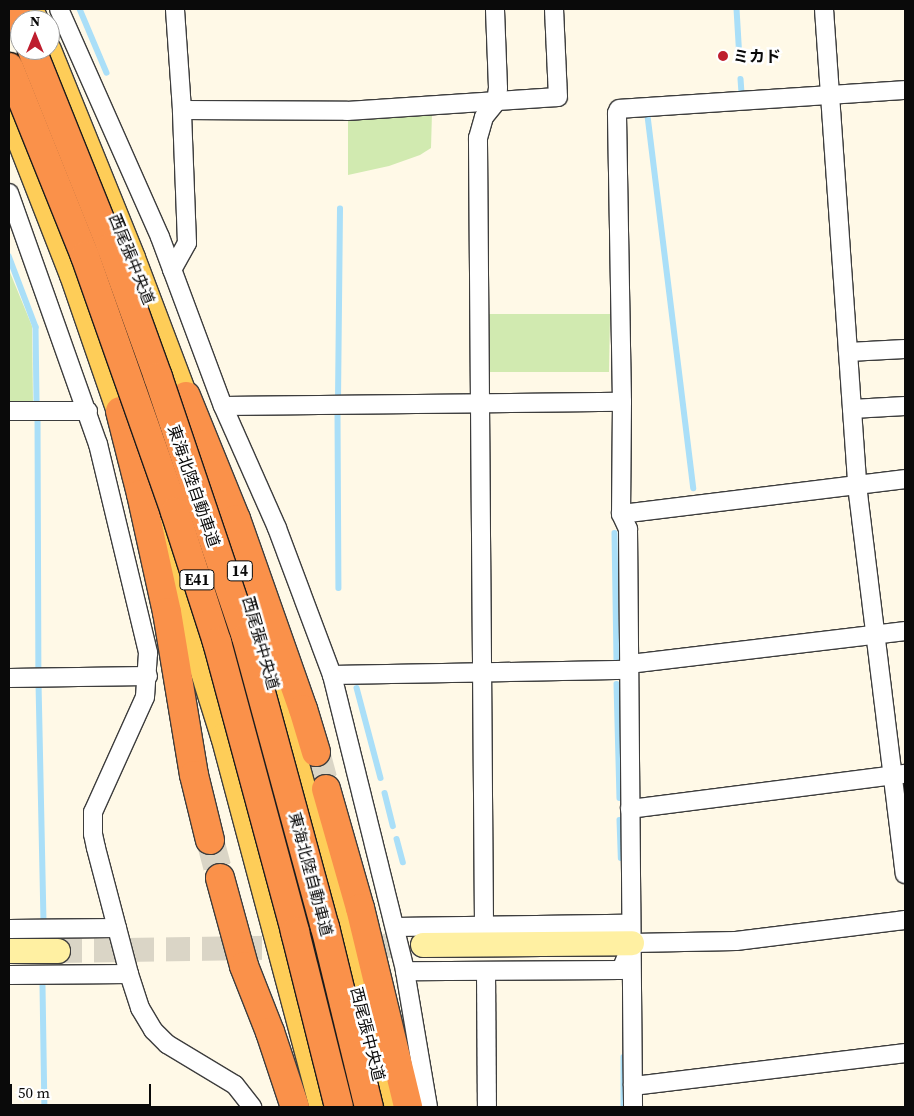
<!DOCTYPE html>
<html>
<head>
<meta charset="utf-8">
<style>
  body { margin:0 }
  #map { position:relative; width:914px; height:1116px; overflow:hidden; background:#fff9e7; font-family:"Source Serif 4","Noto Sans JP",serif }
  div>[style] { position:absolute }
  .green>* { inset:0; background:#d1eab0 }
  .stream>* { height:5.5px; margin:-2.75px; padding:0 2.75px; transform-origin:2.75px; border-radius:2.75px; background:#aadff8 }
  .secondary-tunnel>* { height:24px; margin-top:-12px; transform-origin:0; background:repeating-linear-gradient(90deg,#dad5c6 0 24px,transparent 0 36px) }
  .highway-tunnel>* { height:28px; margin-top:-14px; transform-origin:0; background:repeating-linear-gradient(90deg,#dad5c6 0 28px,transparent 0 42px) }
  .roads { filter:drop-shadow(1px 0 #3d3d3d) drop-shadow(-1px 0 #3d3d3d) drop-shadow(0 1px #3d3d3d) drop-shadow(0 -1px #3d3d3d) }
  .street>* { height:18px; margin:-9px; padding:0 9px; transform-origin:9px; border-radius:9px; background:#fff }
  .secondary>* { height:24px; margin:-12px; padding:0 12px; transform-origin:12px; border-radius:12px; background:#fff0a2 }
  .primary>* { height:26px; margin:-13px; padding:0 13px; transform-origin:13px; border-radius:13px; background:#fecd58 }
  .highway>* { height:28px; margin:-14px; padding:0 14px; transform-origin:14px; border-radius:14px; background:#fa914a }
  .bridges { filter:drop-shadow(1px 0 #1b1b1b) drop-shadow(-1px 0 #1b1b1b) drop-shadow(0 1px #1b1b1b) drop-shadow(0 -1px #1b1b1b) }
  .highway-bridge>* { height:28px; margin:-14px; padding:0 14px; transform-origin:14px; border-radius:14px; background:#fa914a }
  .dots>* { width:14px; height:14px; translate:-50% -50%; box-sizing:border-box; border:2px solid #fff; border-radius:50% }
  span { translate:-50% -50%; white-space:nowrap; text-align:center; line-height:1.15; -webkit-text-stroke:5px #fff; paint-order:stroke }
  .shield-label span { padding:1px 4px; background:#fff; border:1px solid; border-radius:4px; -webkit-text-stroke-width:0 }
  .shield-label { font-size:15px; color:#0a0a0a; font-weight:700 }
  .poi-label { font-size:16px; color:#0a0a0a; font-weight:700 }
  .left { translate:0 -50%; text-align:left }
  .street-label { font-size:16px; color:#0a0a0a }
  .frame { position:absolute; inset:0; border:10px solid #0a0a0a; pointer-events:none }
  .north { position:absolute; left:10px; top:10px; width:50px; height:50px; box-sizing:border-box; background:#fff; border:1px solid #9d9d9d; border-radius:50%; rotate:0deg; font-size:14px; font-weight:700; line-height:20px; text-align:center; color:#0a0a0a }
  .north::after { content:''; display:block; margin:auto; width:18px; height:22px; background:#be1e2e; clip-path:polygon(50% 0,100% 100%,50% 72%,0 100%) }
  .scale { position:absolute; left:10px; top:1084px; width:141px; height:22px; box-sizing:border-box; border:2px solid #0a0a0a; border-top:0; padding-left:6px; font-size:15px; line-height:18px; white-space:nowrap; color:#0a0a0a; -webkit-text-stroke:4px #fff; paint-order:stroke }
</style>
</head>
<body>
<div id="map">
  <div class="green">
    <i style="clip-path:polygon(432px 112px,431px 148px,420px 155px,389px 166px,348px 175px,348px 117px)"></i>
    <i style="clip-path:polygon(9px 270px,32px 326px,33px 404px,9px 404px)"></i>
    <i style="clip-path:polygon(487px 314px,610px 314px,609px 372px,487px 372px)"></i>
  </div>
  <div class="stream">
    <i style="left:80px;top:9px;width:69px;rotate:67.1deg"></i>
    <i style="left:737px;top:9px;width:51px;rotate:86.6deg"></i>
    <i style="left:741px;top:79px;width:15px;rotate:86deg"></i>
    <i style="left:648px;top:116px;width:375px;rotate:83deg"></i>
    <i style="left:9px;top:256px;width:76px;rotate:69.2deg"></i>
    <i style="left:36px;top:327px;width:74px;rotate:89.2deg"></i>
    <i style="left:338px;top:400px;width:191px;rotate:-89.4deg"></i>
    <i style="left:338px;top:413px;width:175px;rotate:89.7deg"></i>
    <i style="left:38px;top:415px;width:256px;rotate:89.8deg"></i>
    <i style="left:615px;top:533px;width:132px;rotate:89.1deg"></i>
    <i style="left:39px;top:683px;width:239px;rotate:88.8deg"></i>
    <i style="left:617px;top:684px;width:114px;rotate:88.5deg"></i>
    <i style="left:357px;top:688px;width:93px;rotate:75.1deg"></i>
    <i style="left:385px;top:793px;width:34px;rotate:76deg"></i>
    <i style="left:620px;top:820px;width:38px;rotate:88deg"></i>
    <i style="left:397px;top:839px;width:24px;rotate:75deg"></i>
    <i style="left:43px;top:986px;width:121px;rotate:89.1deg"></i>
    <i style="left:624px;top:1057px;width:50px;rotate:90deg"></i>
  </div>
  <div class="secondary-tunnel">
    <i style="left:58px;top:951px;width:365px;rotate:-0.9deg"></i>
  </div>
  <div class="highway-tunnel">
    <i style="left:316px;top:752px;width:38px;rotate:75deg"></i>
    <i style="left:210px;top:840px;width:39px;rotate:75deg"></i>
  </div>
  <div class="roads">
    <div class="street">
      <i style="left:59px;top:9px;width:249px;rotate:66.1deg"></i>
      <i style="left:160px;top:237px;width:180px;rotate:69.6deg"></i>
      <i style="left:223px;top:406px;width:133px;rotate:66.1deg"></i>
      <i style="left:277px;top:528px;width:157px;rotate:69.5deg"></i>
      <i style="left:332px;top:675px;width:305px;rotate:76.1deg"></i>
      <i style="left:405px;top:971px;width:138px;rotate:80.4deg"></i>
      <i style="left:824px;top:9px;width:477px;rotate:86deg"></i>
      <i style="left:857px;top:485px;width:392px;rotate:83deg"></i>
      <i style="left:182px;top:110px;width:165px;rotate:0.3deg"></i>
      <i style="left:347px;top:111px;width:211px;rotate:-3.8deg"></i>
      <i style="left:558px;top:97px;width:88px;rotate:-92.6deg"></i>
      <i style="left:9px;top:193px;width:266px;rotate:70.5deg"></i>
      <i style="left:98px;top:444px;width:215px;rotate:76.5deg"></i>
      <i style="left:148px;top:653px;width:44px;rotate:93.9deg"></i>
      <i style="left:145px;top:697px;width:126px;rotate:114.3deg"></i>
      <i style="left:93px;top:812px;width:22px;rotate:90deg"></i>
      <i style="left:93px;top:834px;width:14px;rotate:78deg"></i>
      <i style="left:96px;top:848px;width:130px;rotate:75.3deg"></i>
      <i style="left:129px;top:974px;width:36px;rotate:72deg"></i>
      <i style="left:140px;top:1008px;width:26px;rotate:59deg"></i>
      <i style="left:153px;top:1030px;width:20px;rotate:45deg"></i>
      <i style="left:167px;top:1044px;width:79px;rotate:31.1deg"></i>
      <i style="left:235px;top:1085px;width:28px;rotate:52deg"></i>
      <i style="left:172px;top:270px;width:31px;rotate:-61deg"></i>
      <i style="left:187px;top:243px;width:133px;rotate:-92.2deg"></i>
      <i style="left:182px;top:110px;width:101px;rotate:-94deg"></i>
      <i style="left:848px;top:352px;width:57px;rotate:-3deg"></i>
      <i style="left:622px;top:402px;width:289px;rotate:-91deg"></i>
      <i style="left:617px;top:113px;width:4px;rotate:-63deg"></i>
      <i style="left:619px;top:109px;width:287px;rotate:-3.8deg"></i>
      <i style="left:223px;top:406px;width:399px;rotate:-0.6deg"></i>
      <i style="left:622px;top:402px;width:112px;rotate:90.5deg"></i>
      <i style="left:621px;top:514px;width:17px;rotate:65deg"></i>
      <i style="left:628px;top:529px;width:578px;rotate:89.5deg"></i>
      <i style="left:852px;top:409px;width:53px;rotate:-3.2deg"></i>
      <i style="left:9px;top:411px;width:79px"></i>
      <i style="left:621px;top:514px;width:286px;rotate:-7deg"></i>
      <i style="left:629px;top:664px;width:278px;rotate:-6.8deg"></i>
      <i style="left:332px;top:675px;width:297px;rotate:-1deg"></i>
      <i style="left:9px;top:678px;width:139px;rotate:-0.8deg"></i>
      <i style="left:630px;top:809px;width:277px;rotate:-7.3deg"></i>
      <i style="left:484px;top:924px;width:786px;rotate:-90.44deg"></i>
      <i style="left:478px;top:138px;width:22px;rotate:-74deg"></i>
      <i style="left:484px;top:117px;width:19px;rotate:-51deg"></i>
      <i style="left:496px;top:102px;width:14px;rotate:-82deg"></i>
      <i style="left:498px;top:88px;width:79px;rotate:-92.2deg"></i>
      <i style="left:395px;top:927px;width:229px;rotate:-0.8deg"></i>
      <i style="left:624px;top:924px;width:21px;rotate:67deg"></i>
      <i style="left:632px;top:943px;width:29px;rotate:112deg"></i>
      <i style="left:621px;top:970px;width:216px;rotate:179.7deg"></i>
      <i style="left:9px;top:929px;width:108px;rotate:-0.5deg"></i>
      <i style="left:632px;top:943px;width:104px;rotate:-1.1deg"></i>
      <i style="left:736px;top:941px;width:170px;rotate:-7.1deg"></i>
      <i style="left:486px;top:971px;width:136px;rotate:89.6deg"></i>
      <i style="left:9px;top:975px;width:120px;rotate:-0.5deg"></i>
      <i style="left:633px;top:1086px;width:274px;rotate:-6.9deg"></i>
    </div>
    <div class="secondary">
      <i style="left:423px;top:945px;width:209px;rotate:-0.5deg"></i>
      <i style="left:9px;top:951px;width:49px"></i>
    </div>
    <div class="primary">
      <i style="left:30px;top:9px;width:12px;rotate:66deg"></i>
      <i style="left:48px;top:50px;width:224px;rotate:68deg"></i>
      <i style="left:132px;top:258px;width:170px;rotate:69.3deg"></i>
      <i style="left:9px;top:111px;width:176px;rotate:68.7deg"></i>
      <i style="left:73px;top:275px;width:166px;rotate:71deg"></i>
      <i style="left:160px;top:531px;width:215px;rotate:72.7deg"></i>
      <i style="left:224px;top:736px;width:384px;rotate:75.1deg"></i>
      <i style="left:228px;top:533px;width:193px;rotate:73.4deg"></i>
      <i style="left:283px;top:718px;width:270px;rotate:74.5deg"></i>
      <i style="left:355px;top:978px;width:133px;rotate:76.5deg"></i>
    </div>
    <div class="highway">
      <i style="left:14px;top:9px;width:14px;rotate:65deg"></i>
      <i style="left:186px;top:396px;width:133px;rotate:67.9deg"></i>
      <i style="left:236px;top:519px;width:201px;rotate:70.6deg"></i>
      <i style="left:303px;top:709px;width:45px;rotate:73.2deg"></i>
      <i style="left:120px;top:411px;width:86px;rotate:75.8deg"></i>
      <i style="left:141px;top:494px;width:121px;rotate:77.6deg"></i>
      <i style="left:167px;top:612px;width:165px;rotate:80.6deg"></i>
      <i style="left:194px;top:775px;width:67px;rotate:76.2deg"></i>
      <i style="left:326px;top:789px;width:124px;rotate:74.1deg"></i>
      <i style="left:360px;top:908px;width:205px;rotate:76.4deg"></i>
      <i style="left:220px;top:878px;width:91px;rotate:74.7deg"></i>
      <i style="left:244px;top:966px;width:71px;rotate:68.5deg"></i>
      <i style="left:270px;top:1032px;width:79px;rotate:71.6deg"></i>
    </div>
  </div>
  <div class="bridges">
    <div class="highway-bridge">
      <i style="left:32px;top:50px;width:212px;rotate:68.1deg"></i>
      <i style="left:111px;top:247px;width:138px;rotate:70.1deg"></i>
      <i style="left:158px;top:377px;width:274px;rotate:71.3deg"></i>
      <i style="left:246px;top:637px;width:301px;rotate:74.8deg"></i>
      <i style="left:325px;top:927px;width:185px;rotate:76.3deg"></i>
      <i style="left:9px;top:67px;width:204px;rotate:68.1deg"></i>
      <i style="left:85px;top:256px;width:271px;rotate:70.6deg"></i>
      <i style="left:175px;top:512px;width:137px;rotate:72.1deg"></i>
      <i style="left:217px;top:642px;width:300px;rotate:74.9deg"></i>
      <i style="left:295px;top:932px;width:180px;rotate:75.9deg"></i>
    </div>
  </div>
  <div class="dots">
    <i style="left:723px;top:56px;background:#be1e2e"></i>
  </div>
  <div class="shield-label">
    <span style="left:240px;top:571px">14</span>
    <span style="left:197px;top:580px">E41</span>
  </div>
  <div class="poi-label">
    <span class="left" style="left:733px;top:56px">ミカド</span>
  </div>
  <div class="street-label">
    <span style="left:132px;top:259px;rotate:68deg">西尾張中央道</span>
    <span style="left:194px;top:486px;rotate:71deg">東海北陸自動車道</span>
    <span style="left:261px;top:643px;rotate:74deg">西尾張中央道</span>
    <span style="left:311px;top:874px;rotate:75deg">東海北陸自動車道</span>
    <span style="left:368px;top:1034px;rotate:76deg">西尾張中央道</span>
  </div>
  <div class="frame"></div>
  <div class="north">N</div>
  <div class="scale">50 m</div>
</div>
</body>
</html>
